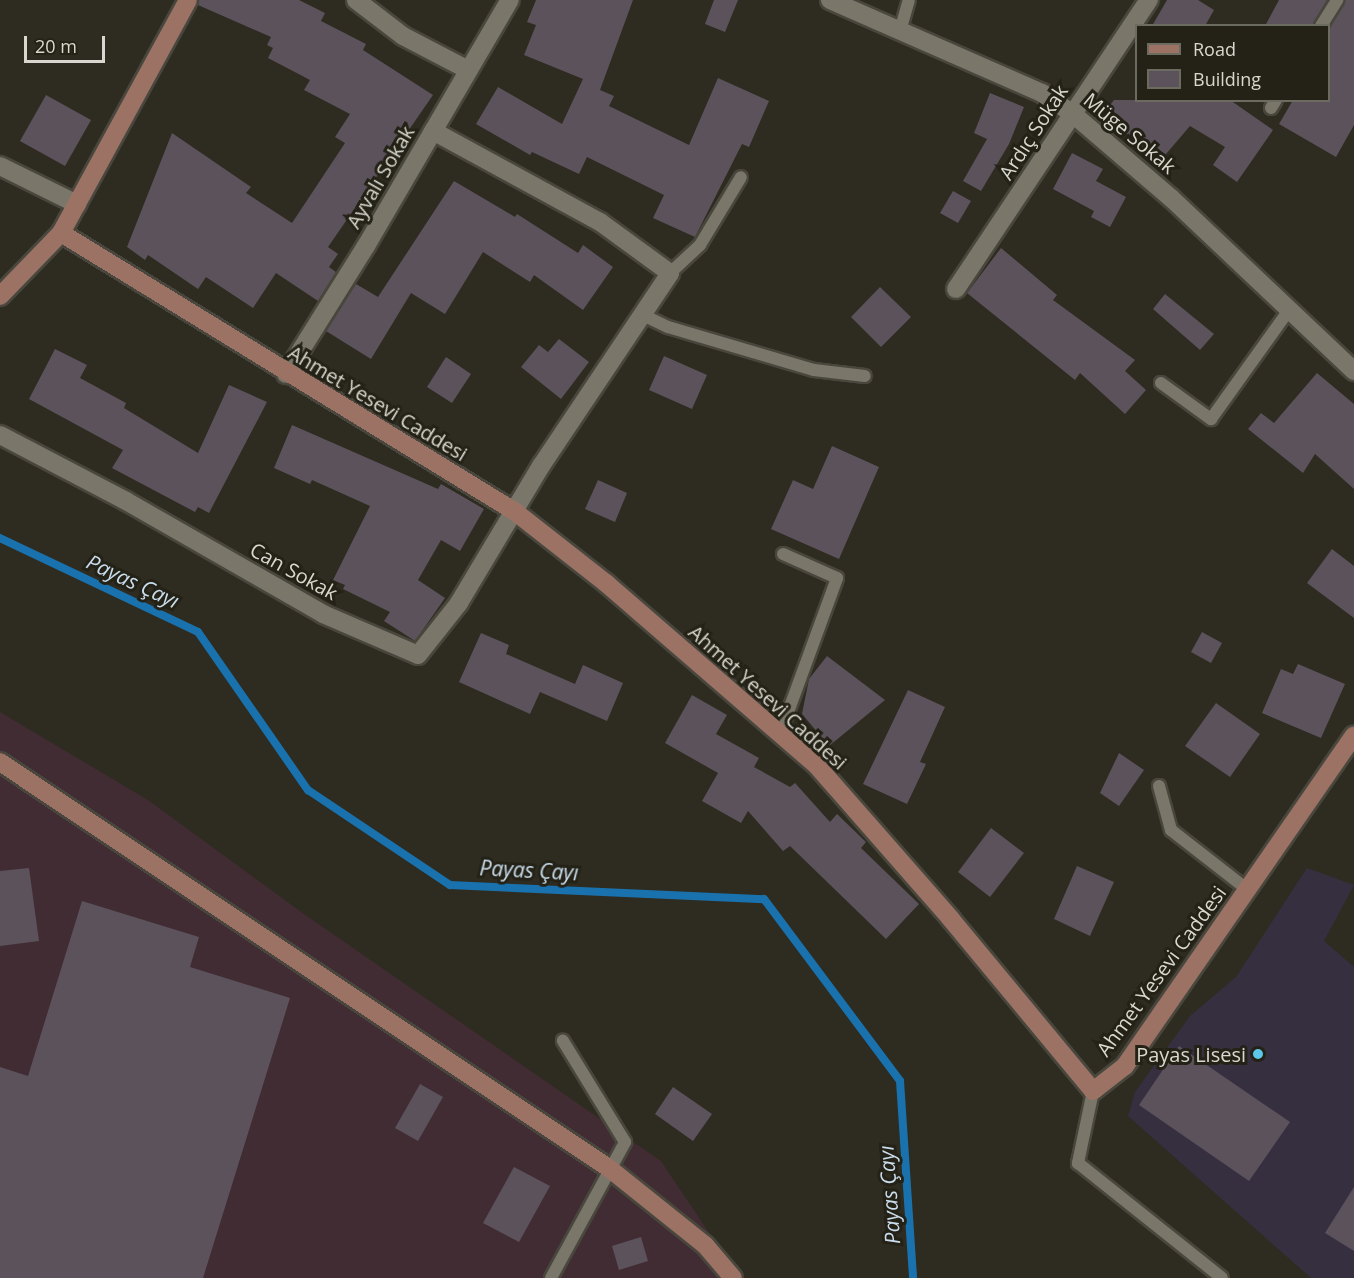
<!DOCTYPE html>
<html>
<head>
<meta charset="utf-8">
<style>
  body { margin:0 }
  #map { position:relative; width:1354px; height:1278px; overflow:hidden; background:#2e2b20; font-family:"Open Sans",sans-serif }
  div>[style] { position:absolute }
  .industrial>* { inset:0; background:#402c32 }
  .education>* { inset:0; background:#352f40 }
  .stream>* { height:8px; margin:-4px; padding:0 4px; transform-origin:4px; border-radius:4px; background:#1972ad }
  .building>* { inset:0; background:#5c525c }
  .roads { filter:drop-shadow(2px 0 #49473d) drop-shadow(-2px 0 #49473d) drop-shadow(0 2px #49473d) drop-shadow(0 -2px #49473d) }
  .lane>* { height:12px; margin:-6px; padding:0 6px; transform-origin:6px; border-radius:6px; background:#7a776a }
  .street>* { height:18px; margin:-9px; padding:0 9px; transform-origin:9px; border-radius:9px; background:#7a776a }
  .secondary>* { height:18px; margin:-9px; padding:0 9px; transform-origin:9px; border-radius:9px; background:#9c7265 }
  .dots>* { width:16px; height:16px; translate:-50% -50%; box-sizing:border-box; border:3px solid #242216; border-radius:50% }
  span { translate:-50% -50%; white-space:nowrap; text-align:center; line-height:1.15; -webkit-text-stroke:6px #242216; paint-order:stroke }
  .street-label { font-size:20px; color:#d9d8d0 }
  .poi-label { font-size:20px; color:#d9d8d0 }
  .right { translate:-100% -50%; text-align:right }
  .water-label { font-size:21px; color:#cadded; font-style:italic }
  .legend { position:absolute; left:1135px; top:24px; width:195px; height:78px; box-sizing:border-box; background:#242216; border:2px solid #6c6b60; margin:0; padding:8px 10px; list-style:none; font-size:18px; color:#d9d8d0 }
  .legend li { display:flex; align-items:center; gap:12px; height:30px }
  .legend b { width:30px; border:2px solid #6c6b60 }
  .scale { position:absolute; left:24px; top:36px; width:81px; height:27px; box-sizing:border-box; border:3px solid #d9d8d0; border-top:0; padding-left:8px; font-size:18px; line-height:21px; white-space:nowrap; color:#d9d8d0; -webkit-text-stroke:4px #242216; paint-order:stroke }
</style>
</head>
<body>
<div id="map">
  <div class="industrial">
    <i style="clip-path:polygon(0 712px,148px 800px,304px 914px,661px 1161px,714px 1240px,725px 1278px,0 1278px)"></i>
  </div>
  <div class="education">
    <i style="clip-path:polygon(1307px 868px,1354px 885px,1324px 941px,1354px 967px,1354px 1278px,1311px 1278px,1128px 1116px,1135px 1092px,1190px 1016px,1236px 977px)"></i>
  </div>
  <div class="stream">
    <i style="left:0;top:538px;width:219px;rotate:25.4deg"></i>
    <i style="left:198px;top:632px;width:193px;rotate:55.2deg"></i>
    <i style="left:308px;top:790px;width:171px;rotate:33.8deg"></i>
    <i style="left:450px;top:885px;width:314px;rotate:2.6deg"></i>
    <i style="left:764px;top:899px;width:227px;rotate:53.2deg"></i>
    <i style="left:900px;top:1081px;width:197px;rotate:86.2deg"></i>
  </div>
  <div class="building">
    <i style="clip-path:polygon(199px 0,299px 0,325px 13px,321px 21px,366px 44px,363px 50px,433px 95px,328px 247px,338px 254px,329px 267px,336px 272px,318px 301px,276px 273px,253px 308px,206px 277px,198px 289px,148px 255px,145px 260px,127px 247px,172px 133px,251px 187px,246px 193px,292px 223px,345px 143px,335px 137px,350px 114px,304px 90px,310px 80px,268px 58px,273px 48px,267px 45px,271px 37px,198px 5px)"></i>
    <i style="clip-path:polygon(536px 0,633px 0,600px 90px,614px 96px,609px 106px,689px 145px,718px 78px,769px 101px,749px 147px,742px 144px,695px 237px,653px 218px,664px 195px,587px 157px,579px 174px,532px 152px,530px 155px,476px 124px,498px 87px,562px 124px,583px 79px,524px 55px,536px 25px,527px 22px)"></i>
    <i style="clip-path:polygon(714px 0,738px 0,725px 32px,705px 24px)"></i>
    <i style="clip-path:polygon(1167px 0,1198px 0,1214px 10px,1205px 26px,1152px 26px)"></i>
    <i style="clip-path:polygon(1279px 0,1327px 0,1313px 26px,1265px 26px)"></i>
    <i style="clip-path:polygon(1345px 0,1354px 0,1354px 125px,1336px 157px,1279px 124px,1293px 100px,1329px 100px,1329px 30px)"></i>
    <i style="clip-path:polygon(990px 93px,1024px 107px,1009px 144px,981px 191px,963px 181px,987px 139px,974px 133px)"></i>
    <i style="clip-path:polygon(46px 95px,91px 120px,65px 166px,20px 141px)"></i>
    <i style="clip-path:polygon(1114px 100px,1230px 100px,1273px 130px,1237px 182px,1213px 165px,1225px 147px,1190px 126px,1160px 161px,1103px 114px)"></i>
    <i style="clip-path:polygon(1072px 153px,1103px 169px,1096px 181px,1126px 197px,1110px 227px,1091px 217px,1094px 211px,1053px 189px)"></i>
    <i style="clip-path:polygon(454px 181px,515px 217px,517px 214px,578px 253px,583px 245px,613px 267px,583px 310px,534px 275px,530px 282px,483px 252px,445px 314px,411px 293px,371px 359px,326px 331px,356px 284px,378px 297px)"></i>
    <i style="clip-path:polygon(953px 191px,971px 201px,958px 223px,940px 213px)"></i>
    <i style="clip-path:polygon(1001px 248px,1057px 295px,1053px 300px,1135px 360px,1125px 371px,1146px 390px,1125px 414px,1080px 373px,1075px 380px,967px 293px)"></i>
    <i style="clip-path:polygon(880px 287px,911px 317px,881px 347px,851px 317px)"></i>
    <i style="clip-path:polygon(1165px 294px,1214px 334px,1200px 350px,1153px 309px)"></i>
    <i style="clip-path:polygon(559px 339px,589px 362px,561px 399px,521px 367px,539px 345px,548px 352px)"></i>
    <i style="clip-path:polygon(55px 349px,87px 365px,80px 378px,126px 403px,124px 408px,198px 453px,229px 385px,267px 402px,209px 513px,198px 507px,195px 512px,112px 468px,123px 450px,29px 399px)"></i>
    <i style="clip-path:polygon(664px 356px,707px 375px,692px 409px,649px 390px)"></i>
    <i style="clip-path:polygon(446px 357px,471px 374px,452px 403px,427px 387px)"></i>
    <i style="clip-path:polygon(1317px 373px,1354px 404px,1354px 489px,1315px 454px,1303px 473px,1248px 429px,1261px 413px,1274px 423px)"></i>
    <i style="clip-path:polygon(292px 425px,438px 489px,441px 484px,484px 509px,460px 551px,441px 540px,418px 580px,445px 598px,415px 641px,384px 621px,390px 612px,343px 589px,345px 585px,333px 580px,370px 506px,312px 480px,310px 484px,274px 468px)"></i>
    <i style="clip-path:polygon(832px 446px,879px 467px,839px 559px,771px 529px,793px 480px,813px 489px)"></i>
    <i style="clip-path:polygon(598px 480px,627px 493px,615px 522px,585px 509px)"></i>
    <i style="clip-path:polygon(1332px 549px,1354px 566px,1354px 618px,1307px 583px)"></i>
    <i style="clip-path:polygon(1202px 632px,1222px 643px,1211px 663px,1191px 652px)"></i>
    <i style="clip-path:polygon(481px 633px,509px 645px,506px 654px,575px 684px,583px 665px,623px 683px,607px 721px,540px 692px,530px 714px,459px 682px)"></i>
    <i style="clip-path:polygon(827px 656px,885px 700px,829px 746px,802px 714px,809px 679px)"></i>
    <i style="clip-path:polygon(1298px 664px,1345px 684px,1321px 738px,1262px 713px,1281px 669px,1293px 674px)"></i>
    <i style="clip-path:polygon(908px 690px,945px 707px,920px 762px,926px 764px,907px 804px,863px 784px)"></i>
    <i style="clip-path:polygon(692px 695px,727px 715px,716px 734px,759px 758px,754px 767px,790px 787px,795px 783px,830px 822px,837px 814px,866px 842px,861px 848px,919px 904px,886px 939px,790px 846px,783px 851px,748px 811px,741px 823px,702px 801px,718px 773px,665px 743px)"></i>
    <i style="clip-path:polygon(1216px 703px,1260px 734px,1230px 777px,1185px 746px)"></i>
    <i style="clip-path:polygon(1119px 753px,1144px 770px,1119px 806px,1100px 793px)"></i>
    <i style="clip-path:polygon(991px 828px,1024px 853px,990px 897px,958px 872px)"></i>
    <i style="clip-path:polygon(1077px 866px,1114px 882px,1090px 936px,1054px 919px)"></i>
    <i style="clip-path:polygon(29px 868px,39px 941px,0 946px,0 871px)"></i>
    <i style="clip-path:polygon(82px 901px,199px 937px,190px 967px,290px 998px,203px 1278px,0 1278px,0 1067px,28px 1076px)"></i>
    <i style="clip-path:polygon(1179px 1046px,1290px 1122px,1249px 1181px,1139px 1105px)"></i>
    <i style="clip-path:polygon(420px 1084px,443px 1097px,418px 1141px,395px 1128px)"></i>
    <i style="clip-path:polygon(673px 1087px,712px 1114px,693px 1141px,655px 1114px)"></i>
    <i style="clip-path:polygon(514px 1167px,550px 1186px,519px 1242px,483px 1223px)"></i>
    <i style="clip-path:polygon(1354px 1187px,1354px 1251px,1325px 1233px)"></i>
    <i style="clip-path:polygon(641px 1237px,648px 1261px,619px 1270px,612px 1246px)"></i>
  </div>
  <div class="roads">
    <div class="lane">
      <i style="left:1321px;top:26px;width:31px;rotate:-58deg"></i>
      <i style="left:900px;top:31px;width:32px;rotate:-74deg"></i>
      <i style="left:1271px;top:108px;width:9px;rotate:-58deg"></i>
      <i style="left:670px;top:273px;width:41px;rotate:-43deg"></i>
      <i style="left:700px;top:245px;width:79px;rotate:-58.9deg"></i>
      <i style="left:641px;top:314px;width:30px;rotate:26deg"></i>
      <i style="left:668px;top:327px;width:152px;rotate:16.4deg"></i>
      <i style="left:814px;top:370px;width:51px;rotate:6.7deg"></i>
      <i style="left:1161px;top:383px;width:62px;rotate:35.8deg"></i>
      <i style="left:1211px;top:419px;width:134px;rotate:-54.4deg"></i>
      <i style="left:780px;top:734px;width:166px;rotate:-69.9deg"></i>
      <i style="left:837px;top:578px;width:59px;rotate:-156deg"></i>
      <i style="left:1159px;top:786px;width:46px;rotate:74.7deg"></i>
      <i style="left:1171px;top:830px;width:98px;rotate:37.9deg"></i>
      <i style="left:1093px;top:1091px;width:74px;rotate:101.8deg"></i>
      <i style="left:1078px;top:1163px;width:184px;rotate:38.6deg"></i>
      <i style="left:551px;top:1278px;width:155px;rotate:-61.4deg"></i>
      <i style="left:625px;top:1142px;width:119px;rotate:-121.5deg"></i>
    </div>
    <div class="street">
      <i style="left:356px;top:0;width:59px;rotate:37.5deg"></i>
      <i style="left:403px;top:36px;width:73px;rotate:27.6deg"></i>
      <i style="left:830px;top:0;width:232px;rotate:23.7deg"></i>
      <i style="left:1042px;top:93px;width:37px;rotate:34deg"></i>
      <i style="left:1073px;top:114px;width:129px;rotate:40.6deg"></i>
      <i style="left:1171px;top:198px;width:252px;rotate:43.4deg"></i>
      <i style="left:0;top:166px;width:86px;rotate:26.3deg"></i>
      <i style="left:956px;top:289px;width:348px;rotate:-56.3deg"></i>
      <i style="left:286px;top:374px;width:151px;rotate:-58deg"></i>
      <i style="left:366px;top:246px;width:285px;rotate:-59.7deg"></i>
      <i style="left:0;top:435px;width:142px;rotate:27.6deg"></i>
      <i style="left:126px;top:501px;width:227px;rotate:29.8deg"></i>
      <i style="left:323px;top:614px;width:103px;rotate:23.3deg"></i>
      <i style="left:418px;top:655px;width:66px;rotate:-51.7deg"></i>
      <i style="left:459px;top:603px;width:160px;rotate:-59.1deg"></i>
      <i style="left:541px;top:466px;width:232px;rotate:-56.2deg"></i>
      <i style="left:670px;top:273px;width:87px;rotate:-143.9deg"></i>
      <i style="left:600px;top:222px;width:190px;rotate:-151.4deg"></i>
    </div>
    <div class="secondary">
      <i style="left:61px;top:233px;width:532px;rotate:31.54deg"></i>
      <i style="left:514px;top:511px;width:118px;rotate:38.1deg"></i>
      <i style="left:607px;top:584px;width:279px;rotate:40.9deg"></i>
      <i style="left:818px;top:767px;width:201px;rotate:48.8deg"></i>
      <i style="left:950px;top:918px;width:224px;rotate:50.4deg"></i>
      <i style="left:1093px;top:1091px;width:41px;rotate:-38deg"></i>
      <i style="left:1125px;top:1066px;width:402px;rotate:-55.3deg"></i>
      <i style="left:0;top:296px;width:88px;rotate:-45.9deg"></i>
      <i style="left:61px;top:233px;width:265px;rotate:-61.4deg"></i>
      <i style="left:0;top:762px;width:733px;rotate:33.71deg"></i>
      <i style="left:610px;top:1169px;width:122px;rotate:38.7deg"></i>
      <i style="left:705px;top:1245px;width:43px;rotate:49.7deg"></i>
    </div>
  </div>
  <div class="dots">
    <i style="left:1258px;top:1054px;background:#5cc7e8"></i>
  </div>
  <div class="street-label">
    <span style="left:1033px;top:132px;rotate:-57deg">Ardıç Sokak</span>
    <span style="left:1130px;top:133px;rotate:40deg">Müge Sokak</span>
    <span style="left:380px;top:177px;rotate:-60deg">Ayvalı Sokak</span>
    <span style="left:378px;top:403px;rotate:31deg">Ahmet Yesevi Caddesi</span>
    <span style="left:294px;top:571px;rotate:29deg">Can Sokak</span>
    <span style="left:768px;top:697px;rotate:42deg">Ahmet Yesevi Caddesi</span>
    <span style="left:1161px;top:971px;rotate:-54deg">Ahmet Yesevi Caddesi</span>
  </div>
  <div class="poi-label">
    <span class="right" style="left:1246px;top:1054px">Payas Lisesi</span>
  </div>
  <div class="water-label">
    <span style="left:133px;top:581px;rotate:25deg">Payas Çayı</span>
    <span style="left:529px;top:870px;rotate:3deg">Payas Çayı</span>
    <span style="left:889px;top:1195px;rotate:-94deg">Payas Çayı</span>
  </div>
  <ul class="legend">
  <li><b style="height:8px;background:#9c7265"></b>Road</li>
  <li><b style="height:16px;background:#5c525c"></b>Building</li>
  </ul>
  <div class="scale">20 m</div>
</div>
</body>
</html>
